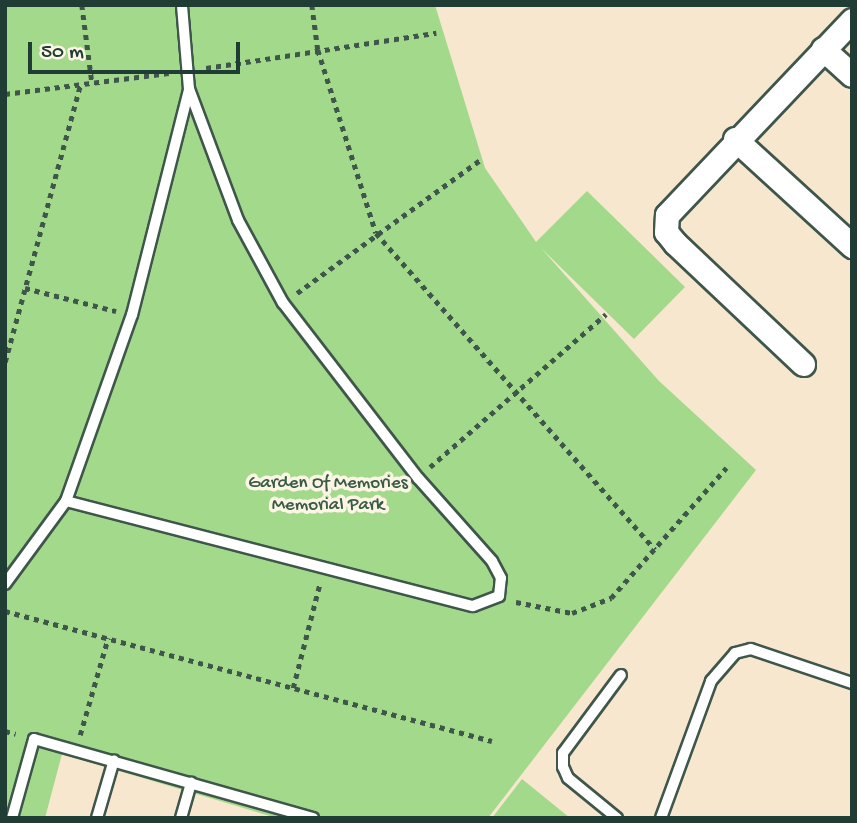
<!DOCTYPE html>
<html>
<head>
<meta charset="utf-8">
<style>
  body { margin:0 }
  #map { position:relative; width:857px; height:823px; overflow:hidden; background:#f6e7ce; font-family:"Gochi Hand",sans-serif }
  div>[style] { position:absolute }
  .green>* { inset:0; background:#a2d98b }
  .path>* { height:4.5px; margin-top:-2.25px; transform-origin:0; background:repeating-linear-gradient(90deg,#3f564b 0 5px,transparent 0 10px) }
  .roads { filter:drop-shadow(2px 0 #3f564b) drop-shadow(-2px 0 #3f564b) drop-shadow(0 2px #3f564b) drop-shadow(0 -2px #3f564b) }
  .lane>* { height:10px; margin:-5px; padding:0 5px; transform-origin:5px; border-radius:5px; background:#fff }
  .street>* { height:23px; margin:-11.5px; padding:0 11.5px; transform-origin:11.5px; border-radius:11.5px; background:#fff }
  span { translate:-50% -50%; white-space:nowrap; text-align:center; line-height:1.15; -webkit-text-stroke:7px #fcf5e5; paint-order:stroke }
  .park-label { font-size:19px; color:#395c45 }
  .frame { position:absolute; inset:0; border:7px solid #1f3d34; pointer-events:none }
  .scale { position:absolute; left:28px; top:42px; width:212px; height:32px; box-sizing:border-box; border:4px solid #1f3d34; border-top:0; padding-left:9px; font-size:21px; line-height:24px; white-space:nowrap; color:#1f3d34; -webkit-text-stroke:5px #fcf5e5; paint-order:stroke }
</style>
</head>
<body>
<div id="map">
  <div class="green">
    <i style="clip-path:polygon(5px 5px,435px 5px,485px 168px,536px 242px,587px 191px,685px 287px,634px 339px,541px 248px,659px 381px,756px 470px,488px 818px,277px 818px,62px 754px,45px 818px,5px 818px)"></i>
    <i style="clip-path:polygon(522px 779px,570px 818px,492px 818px)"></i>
  </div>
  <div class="path">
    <i style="left:82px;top:5px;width:78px;rotate:82.6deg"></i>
    <i style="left:312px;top:5px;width:45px;rotate:82.4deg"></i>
    <i style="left:318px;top:50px;width:192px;rotate:72.4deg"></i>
    <i style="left:376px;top:233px;width:422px;rotate:48.6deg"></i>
    <i style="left:206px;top:68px;width:233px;rotate:-8.7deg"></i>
    <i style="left:5px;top:94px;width:165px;rotate:-7.3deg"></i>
    <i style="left:25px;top:288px;width:94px;rotate:14.2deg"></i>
    <i style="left:297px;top:293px;width:226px;rotate:-36deg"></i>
    <i style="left:5px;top:362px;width:289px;rotate:-74.8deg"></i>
    <i style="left:430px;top:467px;width:233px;rotate:-41deg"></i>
    <i style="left:516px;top:602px;width:57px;rotate:11.1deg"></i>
    <i style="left:572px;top:613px;width:42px;rotate:-21deg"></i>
    <i style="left:611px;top:598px;width:174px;rotate:-48.5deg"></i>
    <i style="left:5px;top:611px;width:504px;rotate:14.95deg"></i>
    <i style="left:293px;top:688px;width:108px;rotate:-75.6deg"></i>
    <i style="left:5px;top:731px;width:11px;rotate:15deg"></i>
    <i style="left:80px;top:735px;width:101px;rotate:-73.9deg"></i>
  </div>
  <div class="roads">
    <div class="lane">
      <i style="left:66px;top:501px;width:420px;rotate:14.5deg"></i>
      <i style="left:473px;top:606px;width:28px;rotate:-21deg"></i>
      <i style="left:499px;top:596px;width:18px;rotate:-84deg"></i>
      <i style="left:501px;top:578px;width:19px;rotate:-118deg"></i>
      <i style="left:492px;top:561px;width:111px;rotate:-131.7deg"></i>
      <i style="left:418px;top:478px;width:221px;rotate:-127.6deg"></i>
      <i style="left:283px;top:303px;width:94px;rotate:-118.5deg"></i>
      <i style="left:238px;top:220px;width:140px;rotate:-110.5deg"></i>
      <i style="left:5px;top:584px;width:103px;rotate:-53.7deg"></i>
      <i style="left:66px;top:501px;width:197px;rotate:-70.5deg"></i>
      <i style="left:132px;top:315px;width:233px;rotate:-75.8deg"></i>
      <i style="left:189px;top:89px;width:84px;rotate:-94.8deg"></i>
      <i style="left:12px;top:818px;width:82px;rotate:-74.4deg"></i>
      <i style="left:34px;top:739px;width:290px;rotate:15.8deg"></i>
      <i style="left:97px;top:818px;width:60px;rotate:-73.7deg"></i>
      <i style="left:181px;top:818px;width:37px;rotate:-74deg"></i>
      <i style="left:617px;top:818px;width:63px;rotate:-140.8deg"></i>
      <i style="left:568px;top:778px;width:12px;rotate:-114deg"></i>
      <i style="left:563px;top:767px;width:14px;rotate:-90deg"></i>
      <i style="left:563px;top:753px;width:97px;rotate:-53.4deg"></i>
      <i style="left:661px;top:818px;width:146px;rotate:-69.9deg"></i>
      <i style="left:711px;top:681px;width:37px;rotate:-49deg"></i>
      <i style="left:735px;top:653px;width:16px;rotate:-14deg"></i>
      <i style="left:751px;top:649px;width:107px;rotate:18.6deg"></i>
    </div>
    <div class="street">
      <i style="left:823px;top:49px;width:39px;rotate:42deg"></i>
      <i style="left:735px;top:139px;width:159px;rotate:42.4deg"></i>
      <i style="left:803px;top:364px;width:176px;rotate:-136.6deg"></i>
      <i style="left:675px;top:243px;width:14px;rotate:-129deg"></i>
      <i style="left:666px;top:232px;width:17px;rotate:-87deg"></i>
      <i style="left:667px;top:215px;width:269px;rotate:-46.5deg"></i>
    </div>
  </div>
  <div class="park-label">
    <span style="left:328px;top:495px">Garden Of Memories<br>Memorial Park</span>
  </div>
  <div class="frame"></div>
  <div class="scale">50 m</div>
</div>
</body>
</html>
